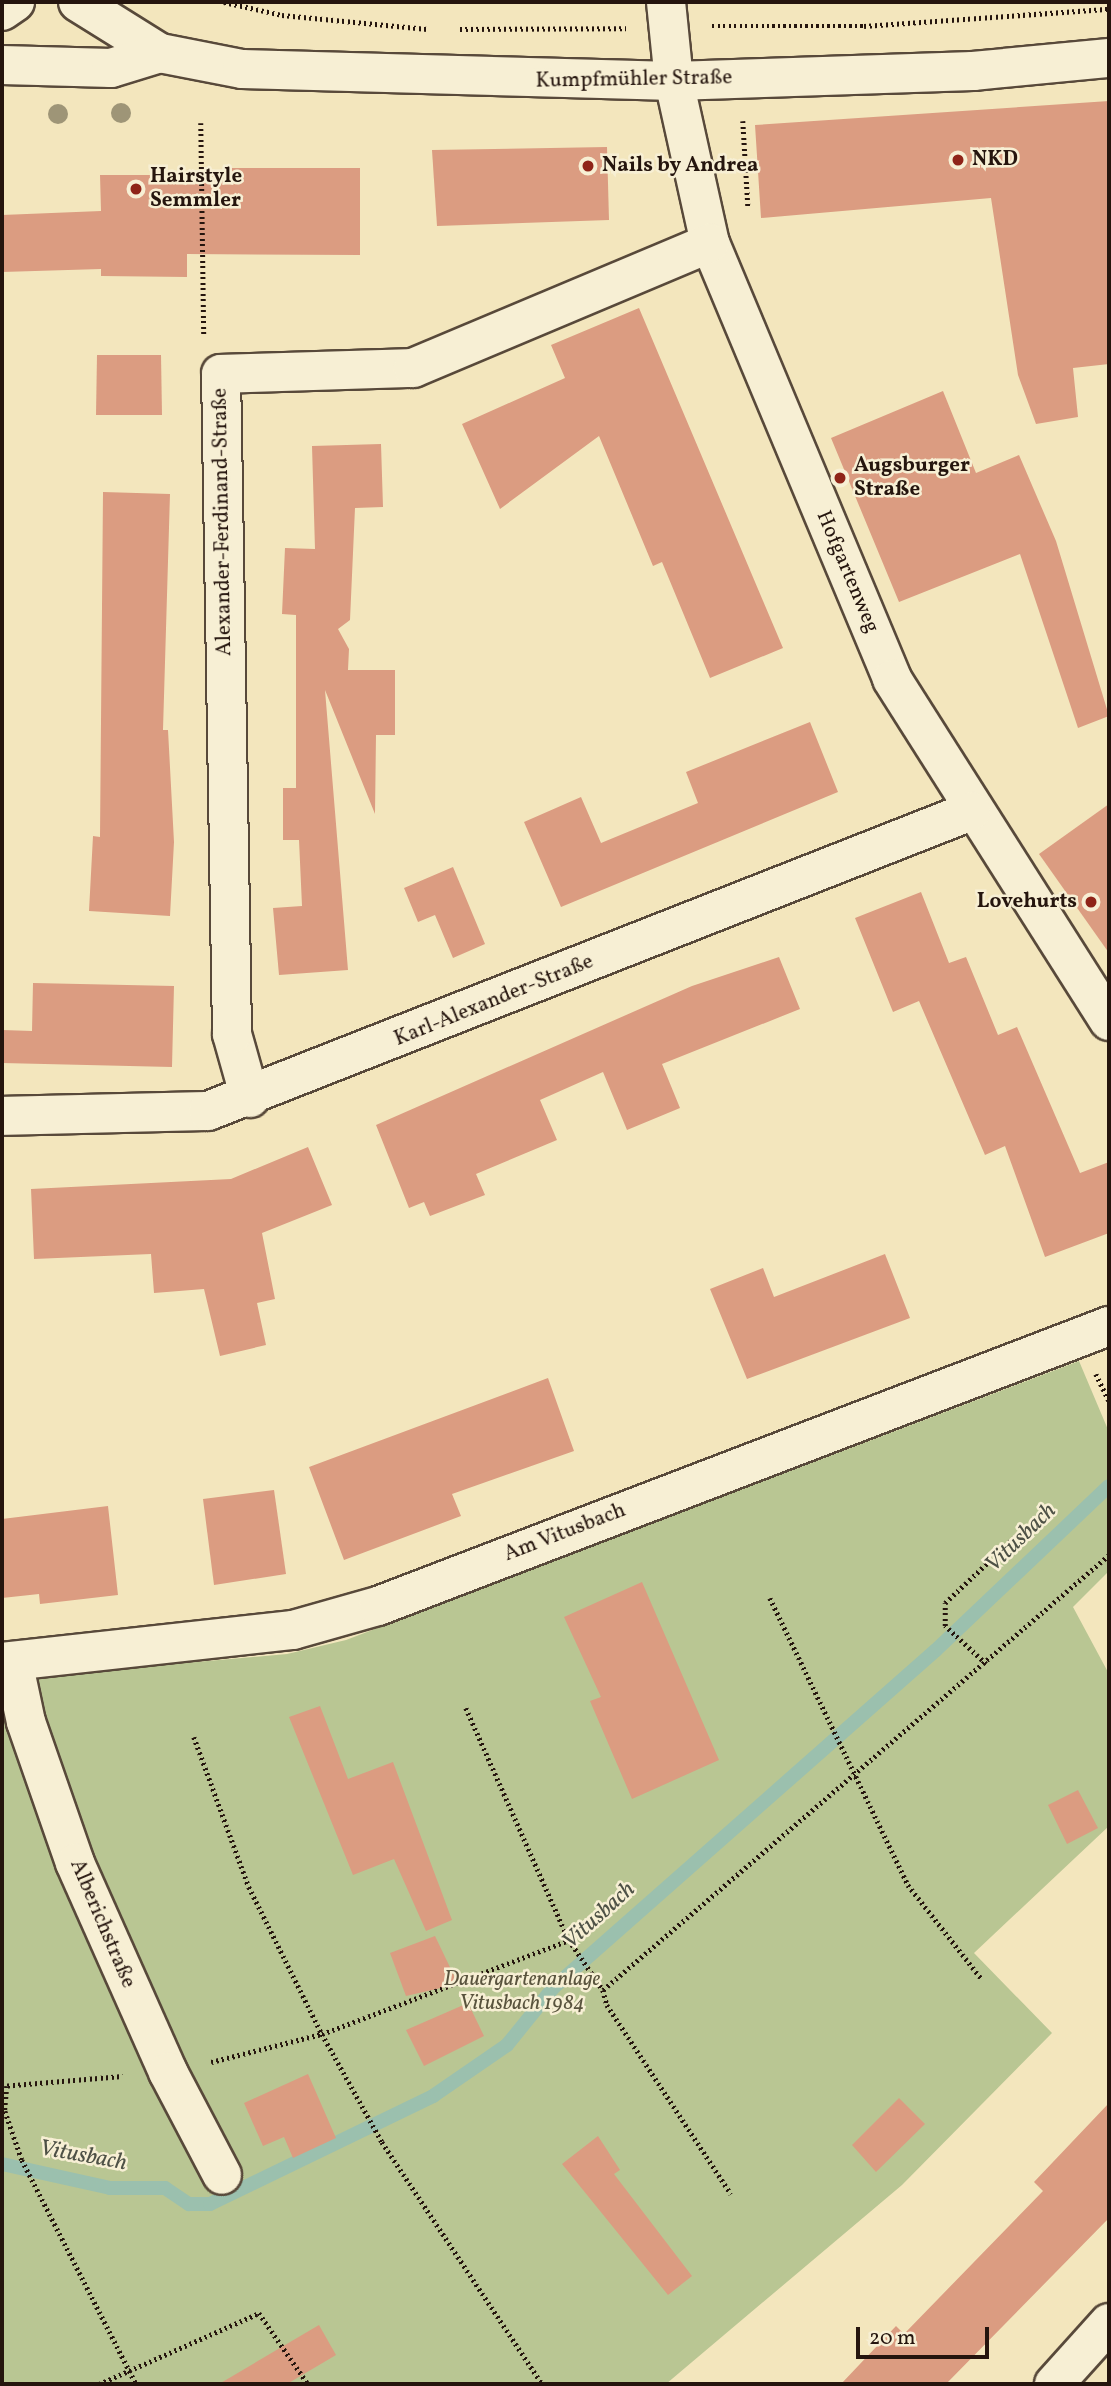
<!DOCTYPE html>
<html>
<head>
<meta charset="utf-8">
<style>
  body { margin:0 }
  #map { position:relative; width:1111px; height:2386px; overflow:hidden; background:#f3e6bd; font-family:Vollkorn,serif }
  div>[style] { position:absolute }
  .green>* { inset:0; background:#b9c693 }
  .stream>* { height:14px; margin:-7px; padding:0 7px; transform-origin:7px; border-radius:7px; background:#9bc0ae }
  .building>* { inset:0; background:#db9c81 }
  .path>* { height:4.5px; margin-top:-2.25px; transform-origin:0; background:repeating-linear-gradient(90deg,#25150e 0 2px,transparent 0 5.5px) }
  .roads { filter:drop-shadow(2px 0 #58493a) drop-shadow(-2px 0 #58493a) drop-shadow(0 2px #58493a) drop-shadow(0 -2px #58493a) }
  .minor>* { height:38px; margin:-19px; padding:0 19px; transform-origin:19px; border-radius:19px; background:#f7efd4 }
  .trees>* { width:20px; height:20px; margin:-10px; border-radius:50%; background:#9e9577 }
  .dots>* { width:19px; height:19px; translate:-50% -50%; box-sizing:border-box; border:4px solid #f7efd4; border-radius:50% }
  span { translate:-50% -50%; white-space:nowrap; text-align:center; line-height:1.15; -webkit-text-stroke:5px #f7efd4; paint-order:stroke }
  .street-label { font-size:21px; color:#25150e }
  .poi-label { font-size:21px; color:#25150e; font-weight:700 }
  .left { translate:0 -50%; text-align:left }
  .right { translate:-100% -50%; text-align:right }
  .park-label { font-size:21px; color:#59533d; font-style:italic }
  .water-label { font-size:23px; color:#4e5146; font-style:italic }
  .frame { position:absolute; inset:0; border:4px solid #25150e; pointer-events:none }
  .scale { position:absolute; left:856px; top:2327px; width:133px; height:32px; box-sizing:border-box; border:4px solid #25150e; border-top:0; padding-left:9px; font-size:21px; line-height:24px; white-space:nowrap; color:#25150e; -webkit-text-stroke:5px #f7efd4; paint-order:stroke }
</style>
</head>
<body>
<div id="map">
  <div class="green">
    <i style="clip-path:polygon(1079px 1361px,1109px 1432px,1109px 1571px,1073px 1607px,1109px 1674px,1109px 1826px,974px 1953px,1052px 2033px,902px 2185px,666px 2384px,2px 2384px,2px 1679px,287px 1654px,346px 1640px)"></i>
  </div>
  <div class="stream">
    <i style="left:2px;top:2164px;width:111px;rotate:12.5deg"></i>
    <i style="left:110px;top:2188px;width:55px"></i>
    <i style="left:165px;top:2188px;width:29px;rotate:34deg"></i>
    <i style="left:189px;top:2204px;width:21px"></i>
    <i style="left:210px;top:2204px;width:248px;rotate:-25.8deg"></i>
    <i style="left:433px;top:2096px;width:90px;rotate:-34.6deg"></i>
    <i style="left:507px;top:2045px;width:75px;rotate:-51deg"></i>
    <i style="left:554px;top:1987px;width:509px;rotate:-41.42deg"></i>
    <i style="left:936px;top:1650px;width:238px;rotate:-43.5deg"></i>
  </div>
  <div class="building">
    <i style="clip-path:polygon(1109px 101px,1109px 364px,1073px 368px,1078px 417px,1036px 424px,1018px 375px,991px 198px,761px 218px,755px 125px)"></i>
    <i style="clip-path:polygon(607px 147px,609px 220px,437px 226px,432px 150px)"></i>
    <i style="clip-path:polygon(232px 168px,360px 168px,360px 255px,187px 254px,187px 277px,101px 276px,101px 269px,2px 272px,2px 215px,101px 211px,100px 175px,232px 175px)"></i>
    <i style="clip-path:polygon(639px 308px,783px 648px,710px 678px,662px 562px,653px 566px,599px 436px,500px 509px,462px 424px,565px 378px,551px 345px)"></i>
    <i style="clip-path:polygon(97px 355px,161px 355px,162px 415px,96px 415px)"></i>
    <i style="clip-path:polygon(943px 391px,976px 473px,1019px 455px,1056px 541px,1109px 716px,1078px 728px,1020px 554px,899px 602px,831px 438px)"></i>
    <i style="clip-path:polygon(381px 444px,383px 507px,355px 508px,350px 620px,338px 629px,349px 649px,348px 670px,395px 670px,395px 735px,376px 735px,375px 814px,325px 690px,348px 970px,279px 975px,273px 908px,302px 906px,299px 840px,283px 840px,283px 788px,296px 788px,296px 615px,282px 614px,285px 548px,315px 549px,312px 446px)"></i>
    <i style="clip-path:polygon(103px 492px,170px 494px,163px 730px,168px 730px,174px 842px,170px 916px,89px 911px,93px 836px,100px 837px)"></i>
    <i style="clip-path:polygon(810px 722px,838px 792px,561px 907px,524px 822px,581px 797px,601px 843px,698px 803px,686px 772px)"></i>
    <i style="clip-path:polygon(1109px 804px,1109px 953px,1039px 854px)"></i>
    <i style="clip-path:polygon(453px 867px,485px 944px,453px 958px,435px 915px,418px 922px,404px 888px)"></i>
    <i style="clip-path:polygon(921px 892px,949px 963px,966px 957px,998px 1035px,1017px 1027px,1080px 1173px,1109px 1162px,1109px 1233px,1045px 1257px,1005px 1146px,985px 1155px,919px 1001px,893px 1012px,855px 918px)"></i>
    <i style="clip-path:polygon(779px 957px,800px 1009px,662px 1064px,680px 1108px,627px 1130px,603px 1072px,540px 1100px,557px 1140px,476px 1174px,485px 1195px,430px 1216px,424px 1202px,409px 1208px,376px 1125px,692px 986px)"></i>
    <i style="clip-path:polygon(33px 983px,174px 986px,172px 1067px,2px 1063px,2px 1030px,32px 1031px)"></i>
    <i style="clip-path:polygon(308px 1147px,332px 1205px,262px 1233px,275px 1299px,257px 1303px,266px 1345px,220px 1356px,204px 1289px,154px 1293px,151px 1254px,34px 1259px,31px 1189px,231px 1179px)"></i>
    <i style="clip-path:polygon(885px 1254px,910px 1318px,747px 1379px,710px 1289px,763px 1268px,774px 1297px)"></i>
    <i style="clip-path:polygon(548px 1378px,574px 1451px,452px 1494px,461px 1516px,344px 1560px,309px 1467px)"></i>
    <i style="clip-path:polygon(274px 1490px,286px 1574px,214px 1585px,203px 1499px)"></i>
    <i style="clip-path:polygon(108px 1506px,118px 1595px,40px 1604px,39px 1594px,2px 1598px,2px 1519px)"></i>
    <i style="clip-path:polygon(642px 1582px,719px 1760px,632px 1799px,590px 1701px,601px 1697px,564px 1617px)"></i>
    <i style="clip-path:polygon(320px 1706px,348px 1779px,393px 1762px,452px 1920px,426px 1931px,394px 1859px,353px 1875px,289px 1717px)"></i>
    <i style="clip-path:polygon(1078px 1790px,1098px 1828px,1067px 1844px,1048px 1805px)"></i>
    <i style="clip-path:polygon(435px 1936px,458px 1984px,406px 1996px,390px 1953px)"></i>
    <i style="clip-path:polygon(468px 2003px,484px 2036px,424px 2066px,406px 2030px)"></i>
    <i style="clip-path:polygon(308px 2074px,336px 2138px,293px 2158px,284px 2137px,263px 2146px,244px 2103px)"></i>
    <i style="clip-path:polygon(899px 2098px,925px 2124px,876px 2172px,852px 2145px)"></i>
    <i style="clip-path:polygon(1109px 2103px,1109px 2218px,946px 2384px,841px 2384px,896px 2326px,904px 2334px,1043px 2191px,1034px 2182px)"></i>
    <i style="clip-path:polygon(598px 2136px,620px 2170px,614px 2174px,692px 2276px,668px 2295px,562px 2164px)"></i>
    <i style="clip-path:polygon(319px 2325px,336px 2355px,287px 2384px,219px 2384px)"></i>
  </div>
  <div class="path">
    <i style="left:224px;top:2px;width:59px;rotate:12.6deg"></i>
    <i style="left:282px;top:15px;width:146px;rotate:5.5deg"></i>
    <i style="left:712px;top:26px;width:152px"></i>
    <i style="left:864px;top:26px;width:246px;rotate:-4deg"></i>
    <i style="left:460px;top:29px;width:166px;rotate:-0.3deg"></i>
    <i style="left:743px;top:121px;width:85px;rotate:86.6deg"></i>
    <i style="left:201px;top:123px;width:212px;rotate:89.2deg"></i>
    <i style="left:1096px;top:1374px;width:30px;rotate:64deg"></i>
    <i style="left:770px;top:1598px;width:318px;rotate:64.3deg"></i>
    <i style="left:908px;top:1885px;width:118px;rotate:51.9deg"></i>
    <i style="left:986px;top:1664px;width:56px;rotate:-137.2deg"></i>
    <i style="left:945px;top:1626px;width:23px;rotate:-90deg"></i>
    <i style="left:945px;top:1603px;width:103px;rotate:-43.4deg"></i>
    <i style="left:466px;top:1708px;width:254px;rotate:66.1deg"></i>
    <i style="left:194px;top:1737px;width:160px;rotate:69.9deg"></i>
    <i style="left:249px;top:1887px;width:164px;rotate:63.6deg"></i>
    <i style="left:322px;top:2034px;width:124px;rotate:60.9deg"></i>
    <i style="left:382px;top:2142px;width:290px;rotate:56.5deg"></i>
    <i style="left:603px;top:1990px;width:16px;rotate:75deg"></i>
    <i style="left:607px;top:2005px;width:226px;rotate:56.7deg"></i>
    <i style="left:211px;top:2062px;width:114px;rotate:-14.2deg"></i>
    <i style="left:322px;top:2034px;width:264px;rotate:-20.8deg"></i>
    <i style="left:569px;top:1940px;width:60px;rotate:55.8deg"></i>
    <i style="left:603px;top:1990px;width:667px;rotate:-40.69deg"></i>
    <i style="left:2px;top:2086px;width:121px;rotate:-4.7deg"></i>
    <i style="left:7px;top:2086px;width:25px;rotate:95deg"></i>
    <i style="left:5px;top:2111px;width:52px;rotate:70.9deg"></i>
    <i style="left:22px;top:2160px;width:251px;rotate:63deg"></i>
    <i style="left:99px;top:2384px;width:175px;rotate:-23.9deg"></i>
    <i style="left:259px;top:2313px;width:86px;rotate:55.4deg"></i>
  </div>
  <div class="roads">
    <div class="minor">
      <i style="left:78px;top:2px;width:97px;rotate:31.9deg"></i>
      <i style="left:160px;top:53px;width:84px;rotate:11deg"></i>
      <i style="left:242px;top:69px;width:432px;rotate:1.6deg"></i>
      <i style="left:674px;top:81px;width:299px;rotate:-1.9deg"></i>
      <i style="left:973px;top:71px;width:137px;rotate:-5.5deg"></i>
      <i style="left:666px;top:2px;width:79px;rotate:84.2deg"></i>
      <i style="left:674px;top:81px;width:166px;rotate:77.5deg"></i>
      <i style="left:710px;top:243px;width:472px;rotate:67.3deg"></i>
      <i style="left:892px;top:679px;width:405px;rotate:57.6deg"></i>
      <i style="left:2px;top:11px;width:16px;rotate:-35deg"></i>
      <i style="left:2px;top:65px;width:109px;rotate:1.6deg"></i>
      <i style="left:111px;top:68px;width:51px;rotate:-17deg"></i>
      <i style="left:250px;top:1098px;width:66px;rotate:-105.7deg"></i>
      <i style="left:232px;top:1034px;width:660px;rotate:-90.95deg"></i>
      <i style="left:221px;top:374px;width:192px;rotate:-1.8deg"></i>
      <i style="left:413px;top:368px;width:322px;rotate:-22.8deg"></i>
      <i style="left:2px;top:1116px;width:206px;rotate:-1.4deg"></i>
      <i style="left:208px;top:1111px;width:820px;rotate:-21.46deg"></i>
      <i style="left:13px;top:1661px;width:62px;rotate:78deg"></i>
      <i style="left:26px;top:1722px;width:149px;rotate:70.8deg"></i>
      <i style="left:75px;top:1863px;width:229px;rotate:66deg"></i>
      <i style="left:168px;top:2072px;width:116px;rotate:62.3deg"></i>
      <i style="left:2px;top:1662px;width:293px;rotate:-6.3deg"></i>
      <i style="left:293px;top:1630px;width:88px;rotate:-15.8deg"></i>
      <i style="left:378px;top:1606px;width:783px;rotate:-20.96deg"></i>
      <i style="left:1054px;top:2384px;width:82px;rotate:-48deg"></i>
    </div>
  </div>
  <div class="trees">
    <i style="left:121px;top:113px"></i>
    <i style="left:58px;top:114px"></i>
  </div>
  <div class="dots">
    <i style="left:958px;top:160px;background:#8f2418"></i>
    <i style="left:588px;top:166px;background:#8f2418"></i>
    <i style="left:136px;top:189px;background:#8f2418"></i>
    <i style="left:840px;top:478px;background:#8f2418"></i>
    <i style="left:1091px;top:902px;background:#8f2418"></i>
  </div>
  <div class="street-label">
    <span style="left:634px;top:80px;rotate:-1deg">Kumpfmühler Straße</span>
    <span style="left:223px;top:522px;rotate:-91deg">Alexander-Ferdinand-Straße</span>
    <span style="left:847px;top:572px;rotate:67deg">Hofgartenweg</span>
    <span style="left:494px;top:1001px;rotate:-22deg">Karl-Alexander-Straße</span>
    <span style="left:565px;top:1533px;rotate:-21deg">Am Vitusbach</span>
    <span style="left:102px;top:1924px;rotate:67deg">Alberichstraße</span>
  </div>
  <div class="poi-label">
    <span class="left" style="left:972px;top:160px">NKD</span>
    <span class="left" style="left:602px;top:166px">Nails by Andrea</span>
    <span class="left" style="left:150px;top:189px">Hairstyle<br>Semmler</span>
    <span class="left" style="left:854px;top:478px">Augsburger<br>Straße</span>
    <span class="right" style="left:1077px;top:902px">Lovehurts</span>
  </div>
  <div class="park-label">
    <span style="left:522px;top:1992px">Dauergartenanlage<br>Vitusbach 1984</span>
  </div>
  <div class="water-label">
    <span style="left:1021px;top:1538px;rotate:-44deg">Vitusbach</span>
    <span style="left:599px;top:1916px;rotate:-42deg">Vitusbach</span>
    <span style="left:83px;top:2156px;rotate:10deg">Vitusbach</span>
  </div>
  <div class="frame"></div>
  <div class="scale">20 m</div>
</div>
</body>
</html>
